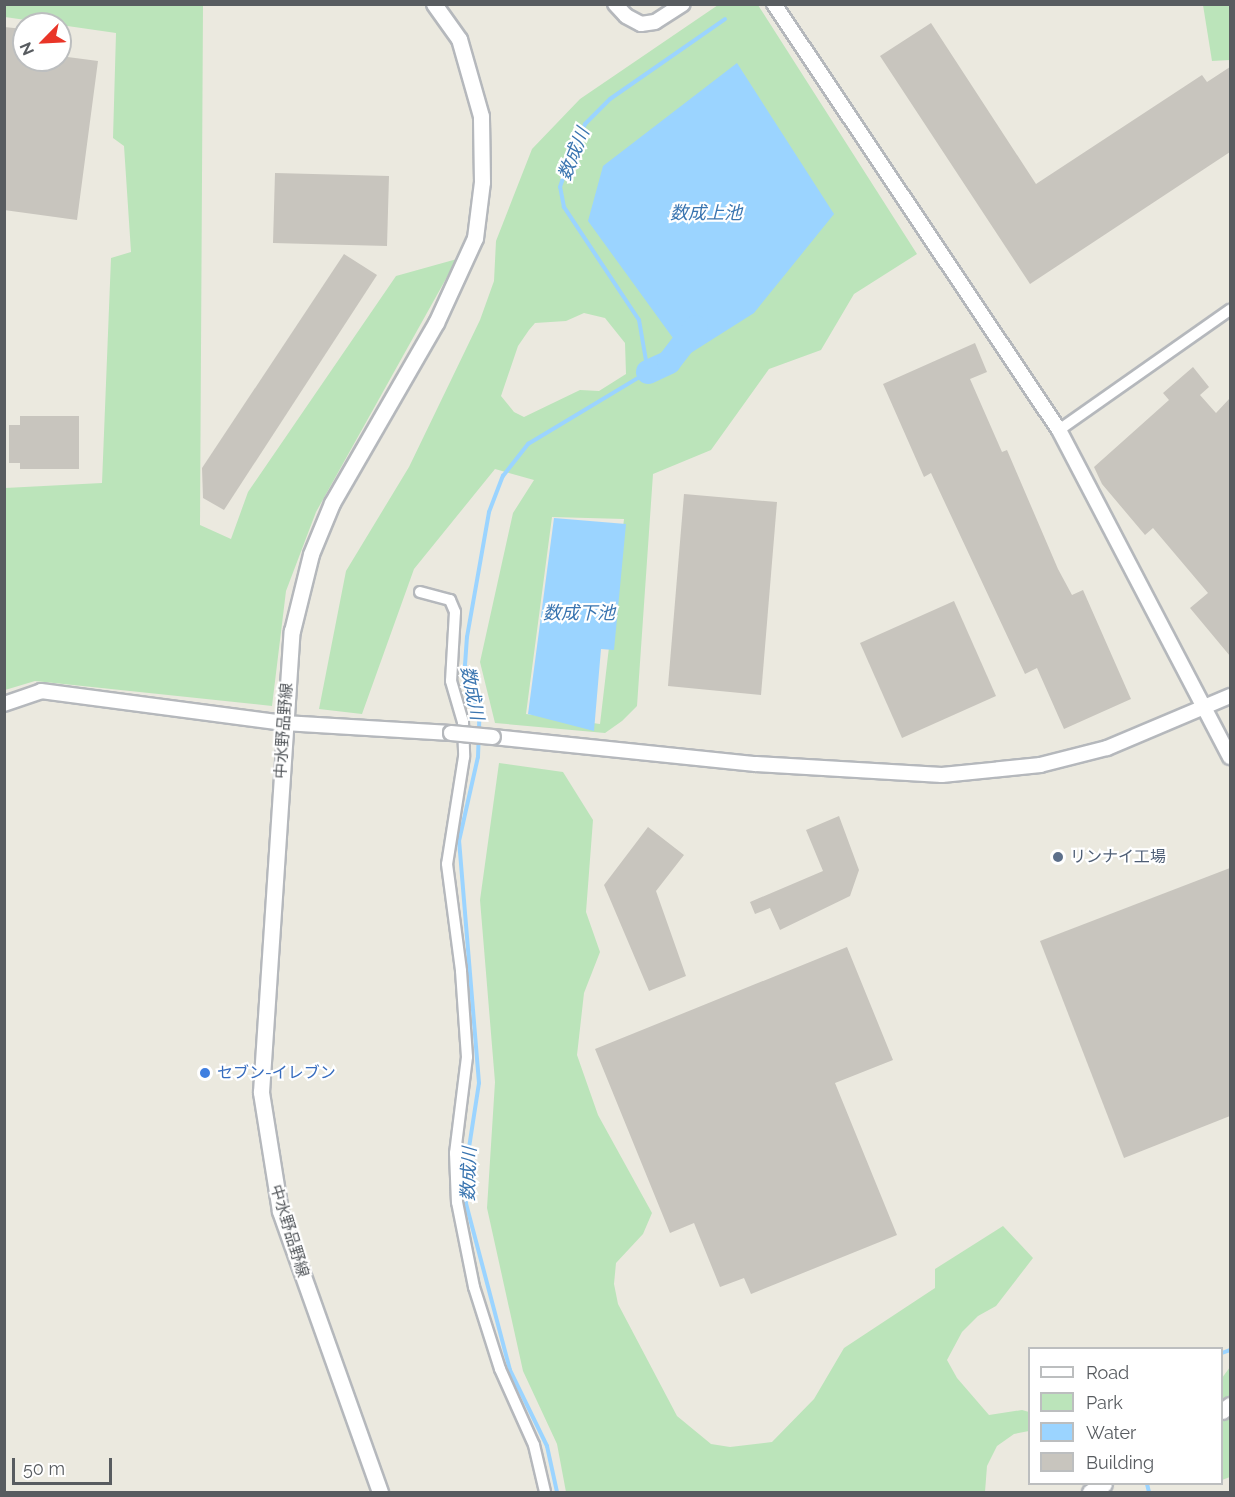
<!DOCTYPE html>
<html>
<head>
<meta charset="utf-8">
<style>
  body { margin:0 }
  #map { position:relative; width:1235px; height:1497px; overflow:hidden; background:#ebe9df; font-family:Raleway,"Noto Sans JP",sans-serif }
  div>[style] { position:absolute }
  .green>* { inset:0; background:#bbe4ba }
  .water>* { inset:0; background:#9bd4ff }
  .stream>* { height:4px; margin:-2px; padding:0 2px; transform-origin:2px; border-radius:2px; background:#9bd4ff }
  .river>* { height:24px; margin:-12px; padding:0 12px; transform-origin:12px; border-radius:12px; background:#9bd4ff }
  .building>* { inset:0; background:#c8c5be }
  .roads { filter:drop-shadow(2px 0 #b5b8bc) drop-shadow(-2px 0 #b5b8bc) drop-shadow(0 2px #b5b8bc) drop-shadow(0 -2px #b5b8bc) }
  .minor>* { height:10px; margin:-5px; padding:0 5px; transform-origin:5px; border-radius:5px; background:#fff }
  .tertiary>* { height:14px; margin:-7px; padding:0 7px; transform-origin:7px; border-radius:7px; background:#fff }
  .secondary>* { height:15px; margin:-7.5px; padding:0 7.5px; transform-origin:7.5px; border-radius:7.5px; background:#fff }
  .bridges { filter:drop-shadow(2px 0 #b5b8bc) drop-shadow(-2px 0 #b5b8bc) drop-shadow(0 2px #b5b8bc) drop-shadow(0 -2px #b5b8bc) }
  .tertiary-bridge>* { height:14px; margin:-7px; padding:0 7px; transform-origin:7px; border-radius:7px; background:#fff }
  .dots>* { width:16px; height:16px; translate:-50% -50%; box-sizing:border-box; border:3px solid #fff; border-radius:50% }
  span { translate:-50% -50%; white-space:nowrap; text-align:center; line-height:1.15; -webkit-text-stroke:4.5px #fff; paint-order:stroke }
  .street-label { font-size:16px; color:#585c60 }
  .service-label { font-size:16px; color:#4e5e75 }
  .left { translate:0 -50%; text-align:left }
  .shop-label { font-size:16px; color:#366cbe }
  .water-label { font-size:18px; color:#3a75b0; font-style:italic }
  .frame { position:absolute; inset:0; border:6px solid #585c60; pointer-events:none }
  .legend { position:absolute; left:1028px; top:1347px; width:195px; height:138px; box-sizing:border-box; background:#fff; border:2px solid #bcbebf; margin:0; padding:8px 10px; list-style:none; font-size:18px; color:#585c60 }
  .legend li { display:flex; align-items:center; gap:12px; height:30px }
  .legend b { width:30px; border:2px solid #bcbebf }
  .north { position:absolute; left:12px; top:12px; width:60px; height:60px; box-sizing:border-box; background:#fff; border:2px solid #bcbebf; border-radius:50%; rotate:246deg; font-size:16px; font-weight:700; line-height:24px; text-align:center; color:#585c60 }
  .north::after { content:''; display:block; margin:auto; width:21px; height:27px; background:#e93528; clip-path:polygon(50% 0,100% 100%,50% 72%,0 100%) }
  .scale { position:absolute; left:12px; top:1458px; width:100px; height:27px; box-sizing:border-box; border:3px solid #585c60; border-top:0; padding-left:8px; font-size:18px; line-height:21px; white-space:nowrap; color:#585c60; -webkit-text-stroke:4px #fff; paint-order:stroke }
</style>
</head>
<body>
<div id="map">
  <div class="green">
    <i style="clip-path:polygon(5px 4px,203px 5px,200px 525px,231px 539px,248px 492px,396px 276px,457px 259px,316px 512px,286px 591px,272px 706px,35px 681px,5px 690px,5px 488px,102px 483px,111px 258px,131px 252px,124px 146px,113px 138px,116px 33px,5px 17px)"></i>
    <i style="clip-path:polygon(evenodd,718px 5px,758px 5px,917px 254px,854px 294px,821px 350px,769px 369px,711px 450px,653px 474px,637px 706px,622px 721px,605px 733px,495px 723px,480px 662px,513px 513px,534px 480px,495px 469px,414px 569px,362px 714px,319px 709px,346px 571px,409px 467px,480px 320px,494px 281px,496px 241px,532px 149px,580px 99px,718px 5px,584px 313px,605px 318px,625px 343px,626px 374px,599px 391px,580px 390px,524px 417px,514px 412px,501px 396px,518px 346px,529px 330px,535px 323px,566px 321px,584px 313px,718px 5px,552px 517px,624px 519px,600px 724px,526px 714px,552px 517px)"></i>
    <i style="clip-path:polygon(1203px 5px,1230px 5px,1230px 60px,1212px 61px)"></i>
    <i style="clip-path:polygon(499px 763px,563px 772px,593px 820px,586px 912px,600px 952px,584px 993px,577px 1055px,598px 1115px,652px 1213px,643px 1234px,616px 1263px,614px 1284px,618px 1304px,677px 1416px,711px 1444px,730px 1447px,772px 1442px,814px 1399px,844px 1348px,935px 1288px,935px 1269px,1003px 1226px,1033px 1258px,996px 1306px,978px 1316px,962px 1332px,947px 1360px,957px 1378px,989px 1415px,1022px 1410px,1029px 1412px,1029px 1431px,1014px 1434px,997px 1446px,987px 1466px,985px 1492px,566px 1492px,557px 1444px,523px 1371px,487px 1208px,495px 1082px,480px 900px)"></i>
    <i style="clip-path:polygon(1230px 1367px,1230px 1477px,1222px 1480px,1222px 1378px)"></i>
  </div>
  <div class="water">
    <i style="clip-path:polygon(737px 63px,834px 214px,754px 313px,686px 356px,588px 221px,603px 166px)"></i>
    <i style="clip-path:polygon(554px 518px,626px 524px,614px 650px,601px 649px,594px 731px,528px 714px)"></i>
  </div>
  <div class="stream">
    <i style="left:1222px;top:1353px;width:9px;rotate:-21deg"></i>
    <i style="left:1147px;top:1484px;width:8px;rotate:76deg"></i>
    <i style="left:557px;top:1492px;width:47px;rotate:-102.3deg"></i>
    <i style="left:547px;top:1446px;width:85px;rotate:-116deg"></i>
    <i style="left:510px;top:1370px;width:172px;rotate:-104.8deg"></i>
    <i style="left:466px;top:1204px;width:37px;rotate:-90deg"></i>
    <i style="left:466px;top:1167px;width:85px;rotate:-81.2deg"></i>
    <i style="left:479px;top:1083px;width:243px;rotate:-94.7deg"></i>
    <i style="left:459px;top:841px;width:86px;rotate:-77.3deg"></i>
    <i style="left:478px;top:757px;width:36px;rotate:-88deg"></i>
    <i style="left:479px;top:721px;width:58px;rotate:-104deg"></i>
    <i style="left:465px;top:665px;width:28px;rotate:-86deg"></i>
    <i style="left:467px;top:637px;width:127px;rotate:-80deg"></i>
    <i style="left:489px;top:512px;width:39px;rotate:-69deg"></i>
    <i style="left:503px;top:476px;width:41px;rotate:-52deg"></i>
    <i style="left:528px;top:444px;width:140px;rotate:-31deg"></i>
    <i style="left:648px;top:372px;width:53px;rotate:-99.8deg"></i>
    <i style="left:639px;top:320px;width:136px;rotate:-123.6deg"></i>
    <i style="left:564px;top:207px;width:20px;rotate:-101deg"></i>
    <i style="left:560px;top:187px;width:31px;rotate:-71deg"></i>
    <i style="left:570px;top:158px;width:37px;rotate:-66deg"></i>
    <i style="left:585px;top:124px;width:35px;rotate:-45deg"></i>
    <i style="left:610px;top:99px;width:140px;rotate:-34.8deg"></i>
  </div>
  <div class="river">
    <i style="left:648px;top:372px;width:23px;rotate:-25deg"></i>
    <i style="left:669px;top:362px;width:44px;rotate:-52.4deg"></i>
  </div>
  <div class="building">
    <i style="clip-path:polygon(931px 23px,1036px 184px,1202px 75px,1207px 82px,1230px 67px,1230px 152px,1030px 284px,880px 56px)"></i>
    <i style="clip-path:polygon(4px 27px,24px 29px,24px 60px,60px 60px,60px 56px,98px 61px,77px 220px,4px 210px)"></i>
    <i style="clip-path:polygon(275px 173px,389px 176px,387px 246px,273px 243px)"></i>
    <i style="clip-path:polygon(344px 254px,377px 275px,224px 510px,203px 498px,202px 468px)"></i>
    <i style="clip-path:polygon(975px 343px,987px 372px,970px 379px,1002px 452px,1007px 450px,1058px 569px,1072px 595px,1083px 590px,1131px 699px,1064px 729px,1037px 668px,1025px 674px,931px 473px,924px 477px,883px 384px)"></i>
    <i style="clip-path:polygon(1193px 367px,1209px 387px,1200px 395px,1216px 413px,1230px 398px,1230px 656px,1190px 608px,1208px 593px,1153px 528px,1145px 535px,1102px 484px,1094px 467px,1169px 400px,1163px 393px)"></i>
    <i style="clip-path:polygon(20px 416px,79px 416px,79px 469px,20px 469px,20px 463px,9px 463px,9px 425px,20px 425px)"></i>
    <i style="clip-path:polygon(684px 494px,777px 502px,761px 695px,668px 686px)"></i>
    <i style="clip-path:polygon(954px 601px,996px 696px,902px 738px,860px 643px)"></i>
    <i style="clip-path:polygon(839px 816px,859px 870px,850px 896px,780px 930px,770px 908px,755px 914px,750px 902px,823px 871px,806px 830px)"></i>
    <i style="clip-path:polygon(648px 827px,684px 855px,656px 891px,686px 976px,649px 991px,604px 885px)"></i>
    <i style="clip-path:polygon(1230px 868px,1230px 1116px,1124px 1158px,1040px 941px)"></i>
    <i style="clip-path:polygon(847px 947px,893px 1060px,835px 1083px,897px 1235px,751px 1294px,744px 1278px,720px 1287px,694px 1223px,670px 1233px,595px 1049px)"></i>
  </div>
  <div class="roads">
    <div class="minor">
      <i style="left:1059px;top:430px;width:209px;rotate:-35.1deg"></i>
      <i style="left:420px;top:592px;width:31px;rotate:15deg"></i>
      <i style="left:450px;top:600px;width:13px;rotate:67deg"></i>
      <i style="left:455px;top:612px;width:69px;rotate:93.3deg"></i>
      <i style="left:451px;top:681px;width:43px;rotate:73.7deg"></i>
      <i style="left:463px;top:722px;width:35px;rotate:88deg"></i>
      <i style="left:464px;top:757px;width:108px;rotate:99deg"></i>
      <i style="left:447px;top:864px;width:108px;rotate:82.5deg"></i>
      <i style="left:461px;top:971px;width:86px;rotate:86deg"></i>
      <i style="left:467px;top:1057px;width:97px;rotate:97.1deg"></i>
      <i style="left:455px;top:1153px;width:49px;rotate:87.7deg"></i>
      <i style="left:457px;top:1202px;width:87px;rotate:78.7deg"></i>
      <i style="left:474px;top:1287px;width:86px;rotate:72.4deg"></i>
      <i style="left:500px;top:1369px;width:83px;rotate:65.9deg"></i>
      <i style="left:534px;top:1445px;width:48px;rotate:76.8deg"></i>
    </div>
    <div class="tertiary">
      <i style="left:615px;top:4px;width:16px;rotate:47deg"></i>
      <i style="left:626px;top:16px;width:17px;rotate:28deg"></i>
      <i style="left:641px;top:24px;width:14px;rotate:-8deg"></i>
      <i style="left:655px;top:22px;width:33px;rotate:-33deg"></i>
      <i style="left:774px;top:4px;width:513px;rotate:56.22deg"></i>
      <i style="left:1059px;top:430px;width:369px;rotate:62.4deg"></i>
      <i style="left:4px;top:704px;width:39px;rotate:-19deg"></i>
      <i style="left:41px;top:691px;width:245px;rotate:7.5deg"></i>
      <i style="left:284px;top:723px;width:167px;rotate:3.4deg"></i>
      <i style="left:493px;top:737px;width:264px;rotate:5.9deg"></i>
      <i style="left:756px;top:764px;width:186px;rotate:3.4deg"></i>
      <i style="left:942px;top:775px;width:99px;rotate:-5.8deg"></i>
      <i style="left:1040px;top:765px;width:69px;rotate:-14.2deg"></i>
      <i style="left:1107px;top:748px;width:134px;rotate:-22.9deg"></i>
    </div>
    <div class="secondary">
      <i style="left:1222px;top:1411px;width:10px;rotate:-37deg"></i>
      <i style="left:380px;top:1492px;width:298px;rotate:-109.6deg"></i>
      <i style="left:280px;top:1211px;width:121px;rotate:-99.1deg"></i>
      <i style="left:261px;top:1092px;width:462px;rotate:-86.2deg"></i>
      <i style="left:292px;top:631px;width:79px;rotate:-76.1deg"></i>
      <i style="left:311px;top:554px;width:55px;rotate:-67.6deg"></i>
      <i style="left:332px;top:503px;width:208px;rotate:-60deg"></i>
      <i style="left:436px;top:323px;width:94px;rotate:-65.4deg"></i>
      <i style="left:475px;top:238px;width:56px;rotate:-82.9deg"></i>
      <i style="left:482px;top:182px;width:66px;rotate:-90.9deg"></i>
      <i style="left:481px;top:116px;width:80px;rotate:-105.9deg"></i>
      <i style="left:459px;top:39px;width:43px;rotate:-125.5deg"></i>
      <i style="left:1090px;top:1492px;width:16px;rotate:-30deg"></i>
    </div>
  </div>
  <div class="bridges">
    <div class="tertiary-bridge">
      <i style="left:451px;top:733px;width:42px;rotate:5.4deg"></i>
    </div>
  </div>
  <div class="dots">
    <i style="left:1058px;top:857px;background:#5c6f8a"></i>
    <i style="left:205px;top:1073px;background:#3f7fe0"></i>
  </div>
  <div class="street-label">
    <span style="left:284px;top:731px;rotate:-86deg">中水野品野線</span>
    <span style="left:289px;top:1231px;rotate:73deg">中水野品野線</span>
  </div>
  <div class="service-label">
    <span class="left" style="left:1070px;top:857px">リンナイ工場</span>
  </div>
  <div class="shop-label">
    <span class="left" style="left:217px;top:1073px">セブン-イレブン</span>
  </div>
  <div class="water-label">
    <span style="left:574px;top:154px;rotate:-68deg">数成川</span>
    <span style="left:706px;top:213px">数成上池</span>
    <span style="left:579px;top:613px">数成下池</span>
    <span style="left:472px;top:693px;rotate:79deg">数成川</span>
    <span style="left:469px;top:1174px;rotate:-88deg">数成川</span>
  </div>
  <div class="frame"></div>
  <ul class="legend">
  <li><b style="height:8px;background:#fff"></b>Road</li>
  <li><b style="height:16px;background:#bbe4ba"></b>Park</li>
  <li><b style="height:16px;background:#9bd4ff"></b>Water</li>
  <li><b style="height:16px;background:#c8c5be"></b>Building</li>
  </ul>
  <div class="north">N</div>
  <div class="scale">50 m</div>
</div>
</body>
</html>
